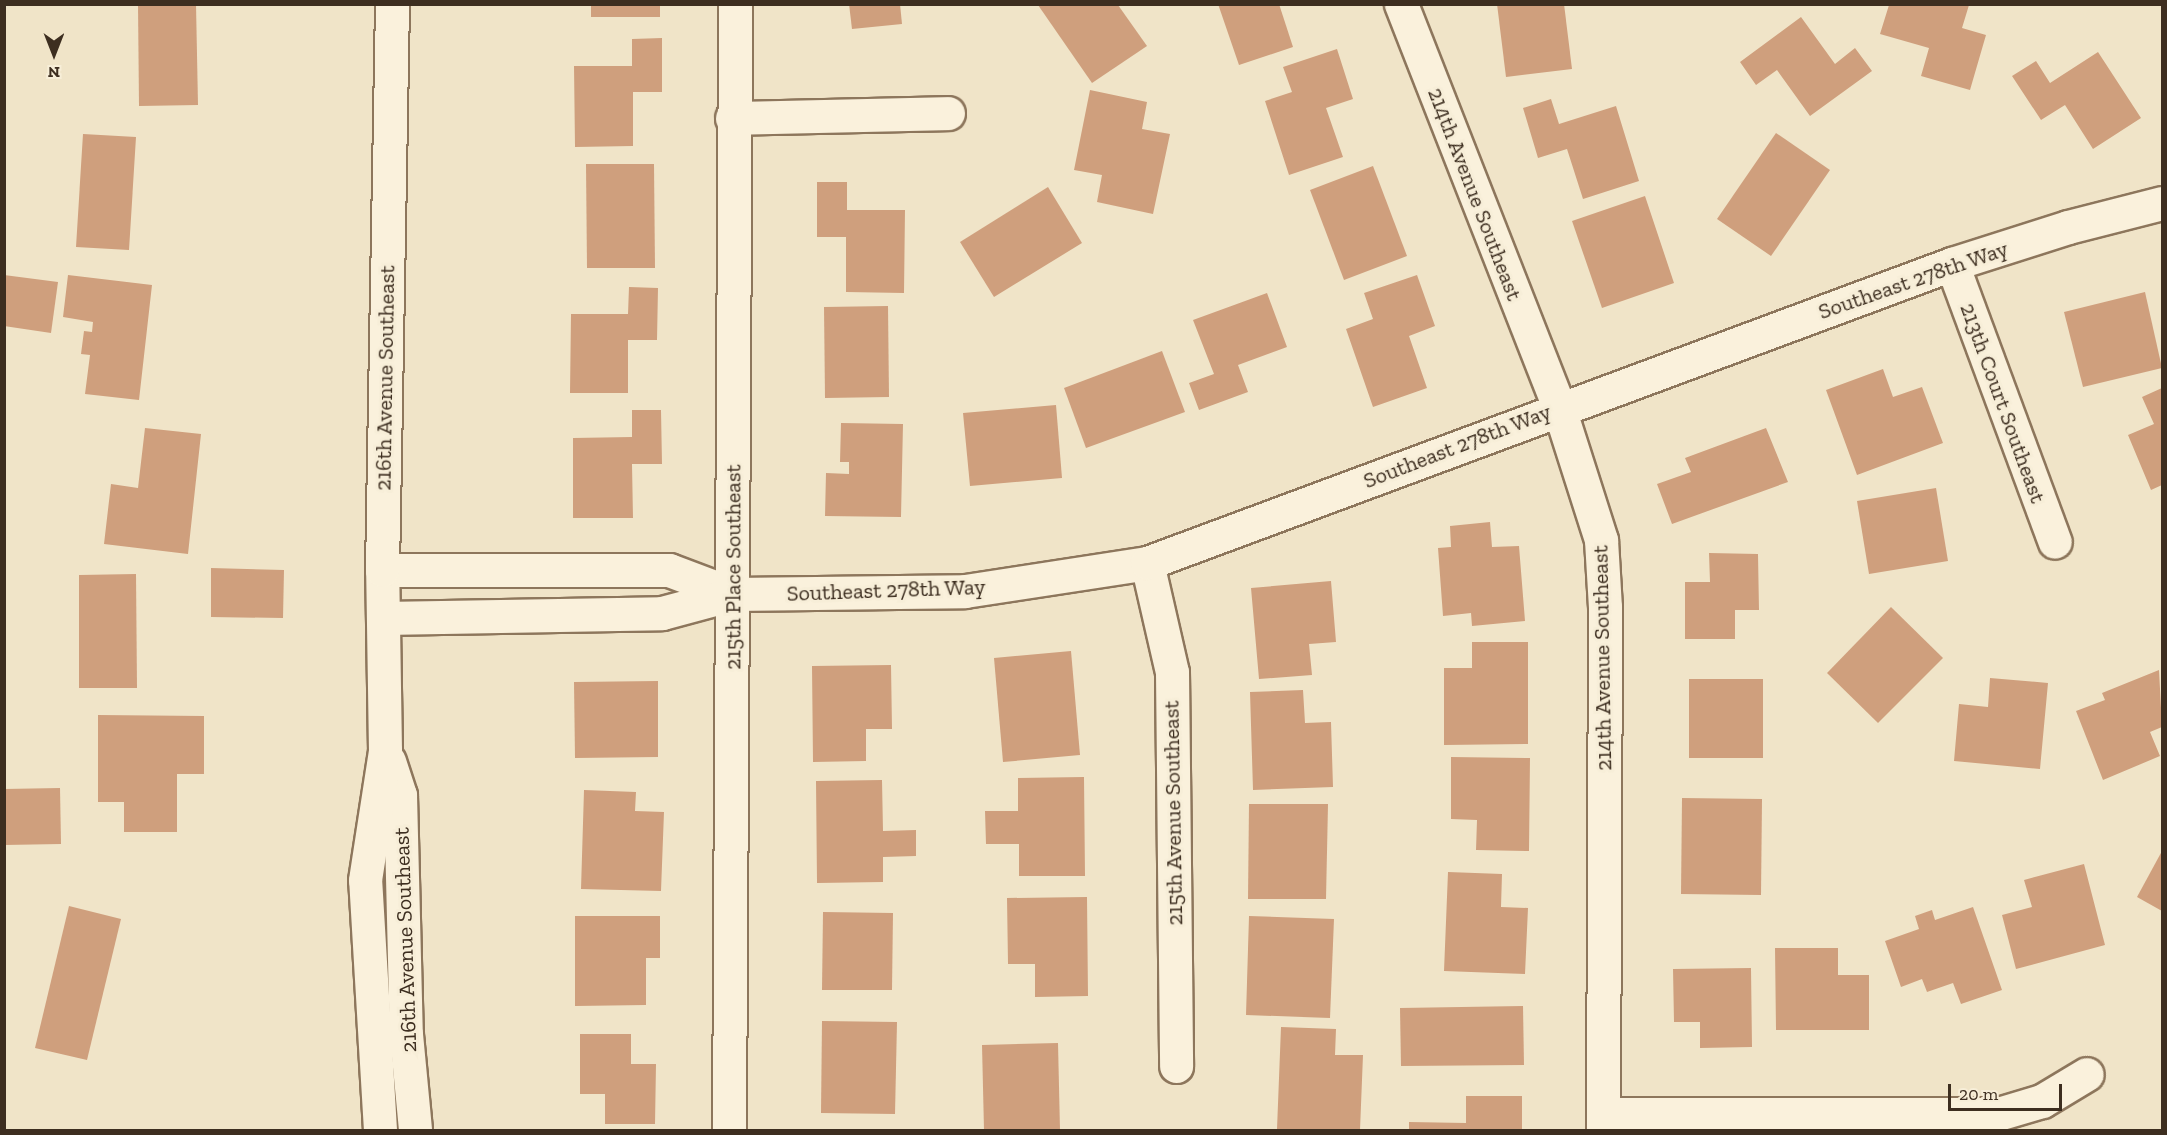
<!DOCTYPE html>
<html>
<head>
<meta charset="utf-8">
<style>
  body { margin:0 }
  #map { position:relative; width:2167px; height:1135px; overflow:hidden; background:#f0e4c8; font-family:"Zilla Slab",serif }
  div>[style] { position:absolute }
  .building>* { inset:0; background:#cf9f7d }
  .roads { filter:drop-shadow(2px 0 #8d765c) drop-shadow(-2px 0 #8d765c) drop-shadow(0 2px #8d765c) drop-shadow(0 -2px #8d765c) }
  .minor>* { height:33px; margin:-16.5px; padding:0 16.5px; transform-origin:16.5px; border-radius:16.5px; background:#faf1dc }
  .tertiary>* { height:33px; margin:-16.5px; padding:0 16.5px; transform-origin:16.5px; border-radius:16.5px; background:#faf1dc }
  span { translate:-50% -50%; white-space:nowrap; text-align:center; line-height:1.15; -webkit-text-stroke:6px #f7eed8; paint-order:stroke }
  .street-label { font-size:22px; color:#3d2e20 }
  .frame { position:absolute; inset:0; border:6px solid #3d2e20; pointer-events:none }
  .north { position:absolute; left:24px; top:24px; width:60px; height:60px; -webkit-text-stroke:4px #f7eed8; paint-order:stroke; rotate:180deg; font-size:16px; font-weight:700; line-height:24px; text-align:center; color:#3d2e20 }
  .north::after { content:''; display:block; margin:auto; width:21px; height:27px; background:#3d2e20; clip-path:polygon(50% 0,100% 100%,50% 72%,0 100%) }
  .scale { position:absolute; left:1948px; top:1084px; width:114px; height:27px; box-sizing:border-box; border:3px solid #3d2e20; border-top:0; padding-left:8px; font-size:18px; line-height:21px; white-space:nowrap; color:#3d2e20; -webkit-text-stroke:4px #f7eed8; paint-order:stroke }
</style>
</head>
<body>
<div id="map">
  <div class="building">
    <i style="clip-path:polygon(138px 4px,196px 4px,198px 105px,139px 106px)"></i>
    <i style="clip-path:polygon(591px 4px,660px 4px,660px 17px,591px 17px)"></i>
    <i style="clip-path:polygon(849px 4px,900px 4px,902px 24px,852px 29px)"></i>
    <i style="clip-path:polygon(1218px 4px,1279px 4px,1293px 47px,1239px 65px)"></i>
    <i style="clip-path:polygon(1497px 4px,1564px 4px,1572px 69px,1506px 77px)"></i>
    <i style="clip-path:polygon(1038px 5px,1118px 5px,1147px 46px,1092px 83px)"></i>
    <i style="clip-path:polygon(1889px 5px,1969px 5px,1962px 28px,1986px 35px,1970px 90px,1921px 76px,1929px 48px,1880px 34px)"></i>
    <i style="clip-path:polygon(1801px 17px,1835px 64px,1855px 48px,1872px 71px,1810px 116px,1777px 70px,1756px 85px,1740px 62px)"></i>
    <i style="clip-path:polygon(662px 38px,662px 92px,633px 92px,633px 146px,575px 147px,574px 66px,632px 66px,632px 39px)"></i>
    <i style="clip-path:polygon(1337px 49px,1353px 99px,1326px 108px,1343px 157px,1289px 175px,1265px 101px,1292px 92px,1283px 67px)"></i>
    <i style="clip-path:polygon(2098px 52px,2141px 118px,2093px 149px,2065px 105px,2041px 120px,2012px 76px,2036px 61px,2050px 83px)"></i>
    <i style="clip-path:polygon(1090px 90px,1147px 102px,1142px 129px,1170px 134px,1153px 214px,1097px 202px,1102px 175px,1074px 170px)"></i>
    <i style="clip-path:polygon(1551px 99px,1559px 124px,1616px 106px,1639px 181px,1583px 199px,1567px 149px,1538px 158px,1523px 108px)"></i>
    <i style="clip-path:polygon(1776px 133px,1830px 170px,1771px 256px,1717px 219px)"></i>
    <i style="clip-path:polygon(83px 134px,136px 137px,129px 250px,76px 247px)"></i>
    <i style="clip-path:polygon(586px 164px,654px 164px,655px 268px,587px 268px)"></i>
    <i style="clip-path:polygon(1373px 166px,1407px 256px,1344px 280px,1310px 190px)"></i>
    <i style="clip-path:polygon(817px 182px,847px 182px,847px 210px,905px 210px,904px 293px,846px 292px,846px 237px,817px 237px)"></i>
    <i style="clip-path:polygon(1048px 187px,1082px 243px,994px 297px,960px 242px)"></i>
    <i style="clip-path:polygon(1645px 196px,1674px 283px,1602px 308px,1572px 221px)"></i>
    <i style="clip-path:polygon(4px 275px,58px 282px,51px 333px,4px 326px)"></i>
    <i style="clip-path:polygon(68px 275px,152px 285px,139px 400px,85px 394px,90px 355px,81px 354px,84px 331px,92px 332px,93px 322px,63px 317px)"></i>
    <i style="clip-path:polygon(1417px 275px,1435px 326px,1409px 336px,1427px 388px,1373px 407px,1346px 329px,1373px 319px,1364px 293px)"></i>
    <i style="clip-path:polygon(629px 287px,658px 288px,657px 340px,628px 340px,628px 393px,570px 393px,571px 314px,628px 314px)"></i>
    <i style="clip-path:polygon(2145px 292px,2162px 368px,2083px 387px,2064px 312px)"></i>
    <i style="clip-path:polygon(1267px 293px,1287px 347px,1238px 365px,1248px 392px,1199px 410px,1189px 383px,1214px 374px,1193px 320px)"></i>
    <i style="clip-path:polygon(888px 306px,889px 397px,825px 398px,824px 307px)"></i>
    <i style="clip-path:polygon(1162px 351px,1185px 412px,1086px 448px,1064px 388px)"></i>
    <i style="clip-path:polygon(1883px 369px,1893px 397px,1922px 387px,1943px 443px,1857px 475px,1826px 390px)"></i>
    <i style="clip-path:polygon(2162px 388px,2162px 485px,2151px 490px,2128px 435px,2154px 424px,2142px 397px)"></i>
    <i style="clip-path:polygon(1056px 405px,1062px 478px,970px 486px,963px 413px)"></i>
    <i style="clip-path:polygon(632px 410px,661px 410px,662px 464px,632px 464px,633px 518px,573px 518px,573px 438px,632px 437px)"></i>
    <i style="clip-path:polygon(841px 423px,903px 424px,901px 517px,825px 516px,826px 473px,849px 474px,849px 462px,840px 462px)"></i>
    <i style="clip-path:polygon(145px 428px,201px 434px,188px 554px,104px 544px,111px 484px,138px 488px)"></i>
    <i style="clip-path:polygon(1766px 428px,1788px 482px,1672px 524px,1657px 484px,1691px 472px,1685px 458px)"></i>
    <i style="clip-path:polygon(1936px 488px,1948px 561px,1869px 574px,1857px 501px)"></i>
    <i style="clip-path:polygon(1490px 522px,1492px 547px,1519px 546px,1525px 621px,1472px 626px,1471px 613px,1443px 616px,1438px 548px,1451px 547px,1450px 526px)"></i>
    <i style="clip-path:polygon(1709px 553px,1758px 554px,1759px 610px,1735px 610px,1735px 639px,1685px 639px,1685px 582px,1710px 582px)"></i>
    <i style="clip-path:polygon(211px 568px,284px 570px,283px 618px,211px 617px)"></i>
    <i style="clip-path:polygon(136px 574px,137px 688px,79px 688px,79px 575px)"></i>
    <i style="clip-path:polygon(1331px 581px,1336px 642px,1309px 644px,1312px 675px,1259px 679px,1251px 588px)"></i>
    <i style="clip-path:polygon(1891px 607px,1943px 658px,1878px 723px,1827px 673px)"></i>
    <i style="clip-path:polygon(1472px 642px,1528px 642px,1528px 744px,1444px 745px,1444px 668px,1472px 668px)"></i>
    <i style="clip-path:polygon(1071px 651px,1080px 755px,1003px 762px,994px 658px)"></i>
    <i style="clip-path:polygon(891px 665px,892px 729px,866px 729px,866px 761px,813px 762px,812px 666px)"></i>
    <i style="clip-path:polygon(2159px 670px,2162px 727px,2150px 732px,2160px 756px,2103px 780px,2076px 711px,2105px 700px,2102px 693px)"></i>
    <i style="clip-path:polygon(1990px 678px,2048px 683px,2040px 769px,1954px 761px,1959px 704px,1988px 707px)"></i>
    <i style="clip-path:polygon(1689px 679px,1763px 679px,1763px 758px,1689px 758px)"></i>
    <i style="clip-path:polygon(658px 681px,658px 757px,575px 758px,574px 682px)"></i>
    <i style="clip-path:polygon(1303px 690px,1305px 723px,1331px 722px,1333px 787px,1253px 790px,1250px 692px)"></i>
    <i style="clip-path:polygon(98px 715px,204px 716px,204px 774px,177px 774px,177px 832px,124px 832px,124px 802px,98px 802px)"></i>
    <i style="clip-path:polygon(1451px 757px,1530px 758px,1529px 851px,1476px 850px,1477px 820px,1451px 819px)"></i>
    <i style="clip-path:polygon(1084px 777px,1085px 876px,1019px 876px,1019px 844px,986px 844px,985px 811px,1018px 811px,1018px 778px)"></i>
    <i style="clip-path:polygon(882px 780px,883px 831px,916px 830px,916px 856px,883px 857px,883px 882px,817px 883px,816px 781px)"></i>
    <i style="clip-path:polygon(60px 788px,61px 844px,4px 845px,4px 789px)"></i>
    <i style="clip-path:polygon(584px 790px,636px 792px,635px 811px,664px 812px,661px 891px,581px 889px)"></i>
    <i style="clip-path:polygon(1682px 798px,1762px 799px,1761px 895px,1681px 894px)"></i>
    <i style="clip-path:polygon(1249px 804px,1328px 804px,1326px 899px,1248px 899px)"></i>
    <i style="clip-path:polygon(2162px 851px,2162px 911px,2137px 897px)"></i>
    <i style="clip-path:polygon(2084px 864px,2105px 945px,2016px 969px,2002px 915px,2032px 907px,2024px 880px)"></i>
    <i style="clip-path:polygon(1448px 872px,1502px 874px,1501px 907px,1528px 908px,1525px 974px,1444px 971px)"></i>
    <i style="clip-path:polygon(1087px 897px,1088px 996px,1035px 997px,1035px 964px,1008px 964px,1007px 898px)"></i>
    <i style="clip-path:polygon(69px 906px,121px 919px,87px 1060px,35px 1048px)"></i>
    <i style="clip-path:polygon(1973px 907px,2002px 990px,1961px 1004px,1953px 983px,1927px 992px,1922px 979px,1901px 987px,1885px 941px,1919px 929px,1915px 916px,1932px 910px,1935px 920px)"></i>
    <i style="clip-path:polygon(823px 912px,893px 913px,892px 990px,822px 990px)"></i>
    <i style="clip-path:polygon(575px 916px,660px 916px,660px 958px,646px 958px,646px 1005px,575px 1006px)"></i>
    <i style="clip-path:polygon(1249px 916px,1334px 919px,1330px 1018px,1246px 1015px)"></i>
    <i style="clip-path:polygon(1775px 948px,1838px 948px,1838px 975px,1869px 975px,1869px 1030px,1776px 1030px)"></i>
    <i style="clip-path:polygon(1751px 968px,1752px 1047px,1700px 1048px,1700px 1022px,1674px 1022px,1673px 969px)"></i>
    <i style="clip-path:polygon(1523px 1006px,1524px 1065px,1401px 1066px,1400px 1008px)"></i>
    <i style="clip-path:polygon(822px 1021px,897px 1022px,895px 1114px,821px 1113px)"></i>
    <i style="clip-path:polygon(1281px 1027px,1336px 1029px,1335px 1055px,1363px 1055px,1360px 1130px,1277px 1129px)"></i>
    <i style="clip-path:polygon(580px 1034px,631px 1034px,631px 1064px,656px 1064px,655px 1124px,605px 1124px,605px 1094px,580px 1094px)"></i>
    <i style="clip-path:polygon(1058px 1043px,1060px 1130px,984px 1130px,982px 1045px)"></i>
    <i style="clip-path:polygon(1466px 1096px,1522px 1096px,1522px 1130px,1409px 1130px,1409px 1122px,1466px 1123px)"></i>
  </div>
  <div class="roads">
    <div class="minor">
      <i style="left:1401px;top:4px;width:434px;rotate:68.6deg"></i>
      <i style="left:1559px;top:408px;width:139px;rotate:72.3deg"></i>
      <i style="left:1601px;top:540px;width:67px;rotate:86.6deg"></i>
      <i style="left:1605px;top:607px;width:523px;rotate:90.22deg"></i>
      <i style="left:732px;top:118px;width:216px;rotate:-1.3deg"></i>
      <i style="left:1952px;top:264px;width:296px;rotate:69.7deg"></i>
      <i style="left:1147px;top:563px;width:112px;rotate:77.1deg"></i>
      <i style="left:1172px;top:672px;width:394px;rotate:89.4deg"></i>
      <i style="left:382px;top:570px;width:287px"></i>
      <i style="left:669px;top:570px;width:68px;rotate:20.6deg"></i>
      <i style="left:383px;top:618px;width:279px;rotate:-1deg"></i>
      <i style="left:662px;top:613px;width:73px;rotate:-15deg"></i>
      <i style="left:733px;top:594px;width:232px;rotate:-0.7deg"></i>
      <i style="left:965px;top:591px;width:184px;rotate:-8.7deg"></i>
      <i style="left:1147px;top:563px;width:859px;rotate:-20.38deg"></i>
      <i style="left:1952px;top:264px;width:122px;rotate:-17.7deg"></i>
      <i style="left:2068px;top:227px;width:97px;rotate:-14.3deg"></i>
      <i style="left:1603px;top:1114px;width:395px"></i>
      <i style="left:1998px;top:1114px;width:46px;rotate:-16.5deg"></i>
      <i style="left:2042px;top:1101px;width:52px;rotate:-31deg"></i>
      <i style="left:729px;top:1130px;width:1126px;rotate:-89.69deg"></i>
    </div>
    <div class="tertiary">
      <i style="left:389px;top:761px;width:36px;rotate:72deg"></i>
      <i style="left:400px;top:795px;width:239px;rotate:88.6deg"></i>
      <i style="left:406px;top:1034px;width:96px;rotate:84.6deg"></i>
      <i style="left:380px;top:1130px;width:250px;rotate:-93.4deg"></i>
      <i style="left:365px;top:880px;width:131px;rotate:-81.2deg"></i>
      <i style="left:385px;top:751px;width:181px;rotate:-90.9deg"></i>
      <i style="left:382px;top:570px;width:566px;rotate:-88.99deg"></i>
    </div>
  </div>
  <div class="street-label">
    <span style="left:1475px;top:194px;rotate:69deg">214th Avenue Southeast</span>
    <span style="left:1913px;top:280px;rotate:-19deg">Southeast 278th Way</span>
    <span style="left:385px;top:378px;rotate:-89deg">216th Avenue Southeast</span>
    <span style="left:2003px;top:403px;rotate:70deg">213th Court Southeast</span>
    <span style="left:1457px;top:446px;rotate:-21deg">Southeast 278th Way</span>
    <span style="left:733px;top:567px;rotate:-90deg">215th Place Southeast</span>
    <span style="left:886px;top:590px;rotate:-2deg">Southeast 278th Way</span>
    <span style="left:1602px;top:658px;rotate:-91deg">214th Avenue Southeast</span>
    <span style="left:1173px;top:813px;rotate:-91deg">215th Avenue Southeast</span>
    <span style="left:405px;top:940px;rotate:-92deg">216th Avenue Southeast</span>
  </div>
  <div class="frame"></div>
  <div class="north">N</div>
  <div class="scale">20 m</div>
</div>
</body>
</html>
